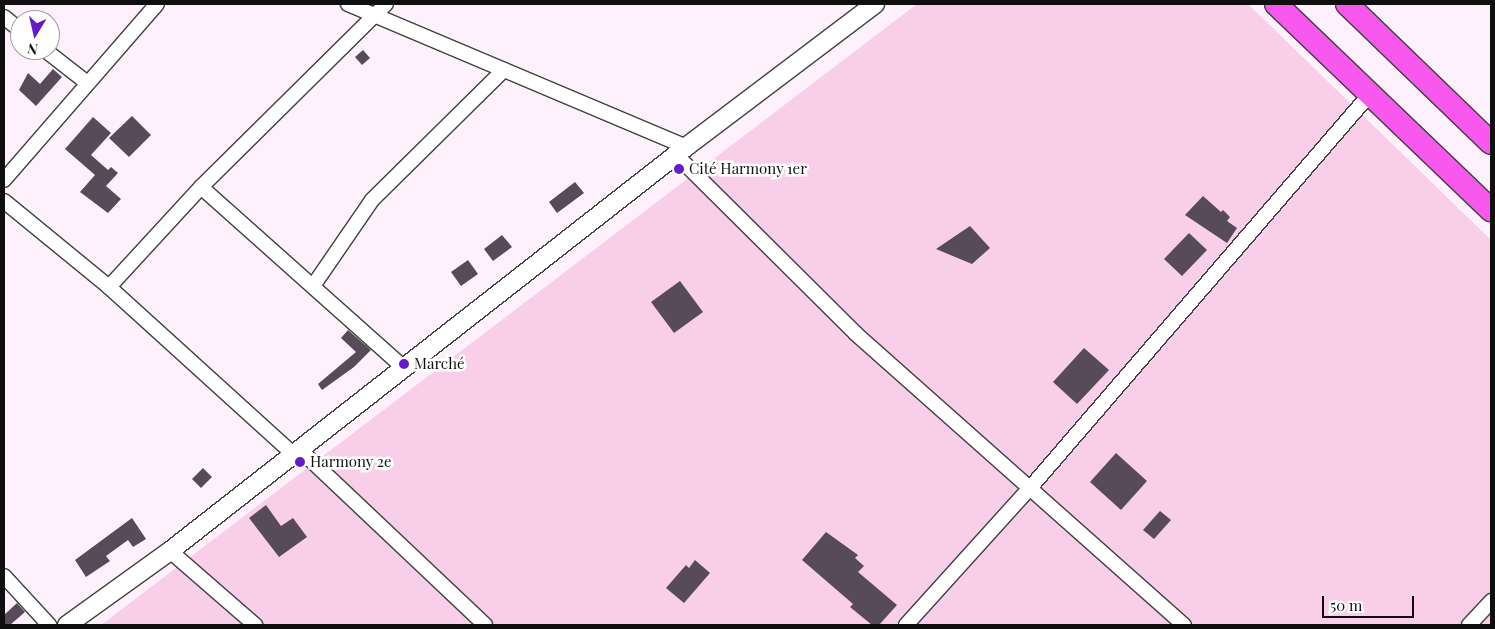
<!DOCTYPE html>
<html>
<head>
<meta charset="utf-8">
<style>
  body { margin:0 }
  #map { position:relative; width:1495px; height:629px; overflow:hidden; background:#fff1fb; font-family:"Playfair Display",serif }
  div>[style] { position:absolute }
  .farmland>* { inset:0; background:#f8cee8 }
  .building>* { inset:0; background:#574a59 }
  .roads { filter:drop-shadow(1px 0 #424242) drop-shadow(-1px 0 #424242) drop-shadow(0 1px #424242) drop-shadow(0 -1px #424242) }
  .minor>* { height:14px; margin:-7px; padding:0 7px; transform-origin:7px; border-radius:7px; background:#fff }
  .tertiary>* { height:18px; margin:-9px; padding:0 9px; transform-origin:9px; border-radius:9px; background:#fff }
  .trunk>* { height:22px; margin:-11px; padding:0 11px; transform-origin:11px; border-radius:11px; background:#f858ed }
  .dots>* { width:14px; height:14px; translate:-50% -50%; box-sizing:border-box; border:2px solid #fff; border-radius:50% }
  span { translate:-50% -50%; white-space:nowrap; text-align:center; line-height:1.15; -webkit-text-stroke:5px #fff; paint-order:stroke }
  .poi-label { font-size:15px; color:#0f0f0f }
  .left { translate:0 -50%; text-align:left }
  .frame { position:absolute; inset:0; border:5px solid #0f0f0f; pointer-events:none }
  .north { position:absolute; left:10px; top:10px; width:50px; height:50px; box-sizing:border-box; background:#fff; border:1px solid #9f9f9f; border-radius:50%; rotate:189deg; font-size:14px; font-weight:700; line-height:20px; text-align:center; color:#0f0f0f }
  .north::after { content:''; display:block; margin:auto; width:18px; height:22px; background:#651bcc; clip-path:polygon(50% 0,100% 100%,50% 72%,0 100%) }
  .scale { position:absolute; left:1322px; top:596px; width:92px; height:22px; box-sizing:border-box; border:2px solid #0f0f0f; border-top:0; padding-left:6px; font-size:15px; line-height:18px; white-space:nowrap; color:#0f0f0f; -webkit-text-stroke:4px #fff; paint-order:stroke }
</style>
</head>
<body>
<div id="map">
  <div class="farmland">
    <i style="clip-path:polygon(917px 4px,1248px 4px,1491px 240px,1491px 625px,101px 625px)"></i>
  </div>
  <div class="building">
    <i style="clip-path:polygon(363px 50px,370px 58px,362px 65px,355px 57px)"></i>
    <i style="clip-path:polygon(53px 69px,62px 77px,36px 106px,19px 90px,28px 73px,40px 84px)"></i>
    <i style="clip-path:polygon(132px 116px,151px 135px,129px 157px,109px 138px)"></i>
    <i style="clip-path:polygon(93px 117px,111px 133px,91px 155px,108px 170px,111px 167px,118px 173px,106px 186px,121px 199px,108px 213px,80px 192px,95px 175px,65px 149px)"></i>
    <i style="clip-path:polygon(575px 182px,584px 193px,557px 213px,549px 202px)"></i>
    <i style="clip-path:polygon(1203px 196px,1221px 212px,1223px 210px,1230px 217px,1227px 221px,1237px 228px,1227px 243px,1185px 215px)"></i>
    <i style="clip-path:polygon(970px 226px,990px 248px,972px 264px,936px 249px)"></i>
    <i style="clip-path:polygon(1189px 233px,1207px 250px,1182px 276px,1164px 259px)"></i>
    <i style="clip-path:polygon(502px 235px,512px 247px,493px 261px,484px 249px)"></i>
    <i style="clip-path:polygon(468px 260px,478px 274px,461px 286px,451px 272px)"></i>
    <i style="clip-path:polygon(680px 281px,703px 312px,674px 333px,651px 302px)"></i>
    <i style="clip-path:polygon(348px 330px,371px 350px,354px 367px,322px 390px,318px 384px,356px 352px,341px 338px)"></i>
    <i style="clip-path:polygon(1084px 348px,1109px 370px,1077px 404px,1053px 382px)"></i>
    <i style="clip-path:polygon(1116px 453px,1147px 481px,1121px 510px,1090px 482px)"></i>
    <i style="clip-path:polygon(203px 468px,212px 477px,201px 488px,192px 479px)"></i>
    <i style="clip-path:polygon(266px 505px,281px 526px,293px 518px,307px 537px,279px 557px,249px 518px)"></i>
    <i style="clip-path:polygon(1160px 511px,1171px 520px,1154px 539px,1143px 530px)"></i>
    <i style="clip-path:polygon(132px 518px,146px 539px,133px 547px,128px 540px,106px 556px,110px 561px,86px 577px,75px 560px)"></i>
    <i style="clip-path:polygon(826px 532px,858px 555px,855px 558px,864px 566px,858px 572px,897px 605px,879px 625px,872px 625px,850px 607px,853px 604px,802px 560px)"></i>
    <i style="clip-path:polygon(695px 560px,710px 573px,684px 603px,666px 588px,686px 565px,689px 568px)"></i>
    <i style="clip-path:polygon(17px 603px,25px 612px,10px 625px,4px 625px,4px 615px)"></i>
  </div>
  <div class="roads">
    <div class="minor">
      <i style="left:348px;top:4px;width:367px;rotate:22.9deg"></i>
      <i style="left:4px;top:17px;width:21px;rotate:39deg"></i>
      <i style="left:45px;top:50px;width:52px;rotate:38deg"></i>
      <i style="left:676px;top:155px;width:252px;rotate:44.8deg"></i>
      <i style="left:855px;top:333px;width:440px;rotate:41.6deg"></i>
      <i style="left:4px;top:180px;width:233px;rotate:-49deg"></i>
      <i style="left:201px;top:187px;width:272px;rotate:41.7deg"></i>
      <i style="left:4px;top:201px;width:136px;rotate:39.3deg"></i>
      <i style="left:109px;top:287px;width:248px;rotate:42.2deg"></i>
      <i style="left:313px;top:286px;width:104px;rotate:-55.5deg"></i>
      <i style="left:372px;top:200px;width:185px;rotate:-44.6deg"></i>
      <i style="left:109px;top:287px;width:136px;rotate:-47.4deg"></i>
      <i style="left:201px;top:187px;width:260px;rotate:-44.7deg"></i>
      <i style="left:299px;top:449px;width:256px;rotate:43.4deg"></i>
      <i style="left:170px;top:551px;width:113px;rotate:41deg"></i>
      <i style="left:4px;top:576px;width:67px;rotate:47.4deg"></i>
      <i style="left:906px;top:625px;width:185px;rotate:-47.9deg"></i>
      <i style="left:1030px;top:488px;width:520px;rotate:-49.21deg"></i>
      <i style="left:1469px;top:625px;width:33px;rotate:-47deg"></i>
    </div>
    <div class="tertiary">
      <i style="left:67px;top:625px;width:127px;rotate:-35.7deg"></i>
      <i style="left:170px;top:551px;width:655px;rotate:-38.06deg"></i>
      <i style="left:686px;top:147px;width:237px;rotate:-37.1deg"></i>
    </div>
    <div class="trunk">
      <i style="left:1276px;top:4px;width:298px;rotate:43.8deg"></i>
      <i style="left:1347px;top:4px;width:200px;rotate:44deg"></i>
    </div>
  </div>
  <div class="dots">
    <i style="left:679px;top:169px;background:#651bcc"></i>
    <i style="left:404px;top:364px;background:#651bcc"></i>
    <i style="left:300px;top:462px;background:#651bcc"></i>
  </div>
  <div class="poi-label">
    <span class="left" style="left:689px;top:169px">Cité Harmony 1er</span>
    <span class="left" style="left:414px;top:364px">Marché</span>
    <span class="left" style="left:310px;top:462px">Harmony 2e</span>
  </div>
  <div class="frame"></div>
  <div class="north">N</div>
  <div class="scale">50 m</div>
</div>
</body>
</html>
